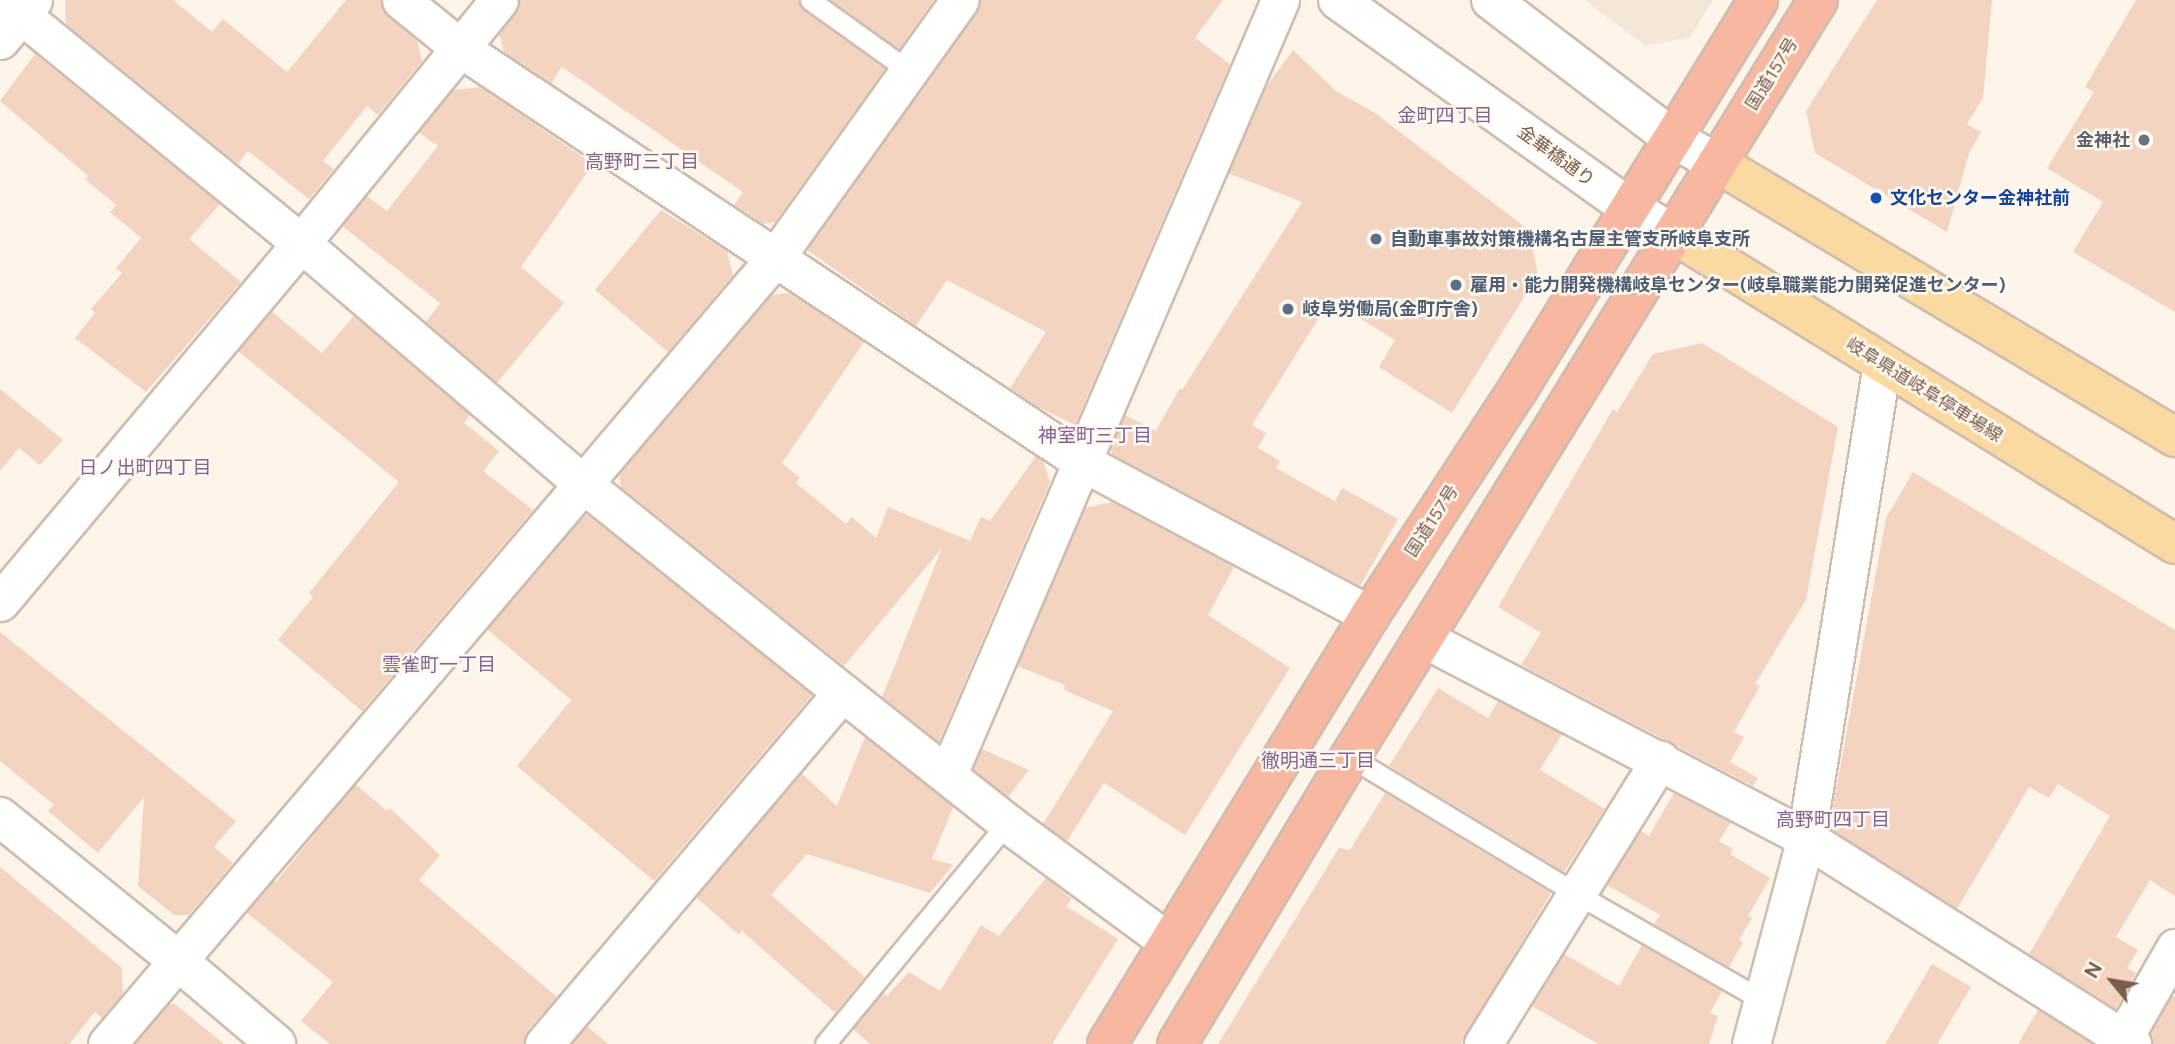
<!DOCTYPE html>
<html>
<head>
<meta charset="utf-8">
<style>
  body { margin:0 }
  #map { position:relative; width:2175px; height:1044px; overflow:hidden; background:#fdf5e9; font-family:Figtree,"Noto Sans JP",sans-serif }
  div>[style] { position:absolute }
  .residential>* { inset:0; background:#f5e7d7 }
  .building>* { inset:0; background:#f2d4c0 }
  .roads { filter:drop-shadow(2px 0 #cfbdae) drop-shadow(-2px 0 #cfbdae) drop-shadow(0 2px #cfbdae) drop-shadow(0 -2px #cfbdae) }
  .lane>* { height:19px; margin:-9.5px; padding:0 9.5px; transform-origin:9.5px; border-radius:9.5px; background:#fff }
  .street>* { height:37px; margin:-18.5px; padding:0 18.5px; transform-origin:18.5px; border-radius:18.5px; background:#fff }
  .secondary>* { height:38px; margin:-19px; padding:0 19px; transform-origin:19px; border-radius:19px; background:#fff }
  .primary>* { height:38px; margin:-19px; padding:0 19px; transform-origin:19px; border-radius:19px; background:#fbdaa2 }
  .highway>* { height:38px; margin:-19px; padding:0 19px; transform-origin:19px; border-radius:19px; background:#f7b7a0 }
  .dots>* { width:19px; height:19px; translate:-50% -50%; box-sizing:border-box; border:4px solid #fff9f0; border-radius:50% }
  span { translate:-50% -50%; white-space:nowrap; text-align:center; line-height:1.15; -webkit-text-stroke:5px #fff9f0; paint-order:stroke }
  .street-label { font-size:18px; color:#785c4c }
  .worship-label { font-size:18px; color:#5b616d; font-weight:700 }
  .right { translate:-100% -50%; text-align:right }
  .transit-label { font-size:18px; color:#164399; font-weight:700 }
  .left { translate:0 -50%; text-align:left }
  .service-label { font-size:18px; color:#4e5e75; font-weight:700 }
  .neighbourhood-label { font-size:19px; color:#846494 }
  .north { position:absolute; left:2077px; top:946px; width:70px; height:70px; -webkit-text-stroke:5px #fff9f0; paint-order:stroke; rotate:300deg; font-size:19px; font-weight:700; line-height:28px; text-align:center; color:#785c4c }
  .north::after { content:''; display:block; margin:auto; width:24px; height:32px; background:#785c4c; clip-path:polygon(50% 0,100% 100%,50% 72%,0 100%) }
</style>
</head>
<body>
<div id="map">
  <div class="residential">
    <i style="clip-path:polygon(1584px 0,1713px 0,1690px 37px,1646px 46px)"></i>
  </div>
  <div class="building">
    <i style="clip-path:polygon(65px 0,173px 0,212px 32px,223px 19px,287px 72px,346px 0,381px 0,387px 16px,417px 40px,422px 61px,378px 115px,367px 106px,323px 161px,334px 169px,309px 199px,248px 151px,238px 164px,66px 24px)"></i>
    <i style="clip-path:polygon(519px 0,798px 0,803px 10px,885px 69px,775px 222px,763px 224px,734px 205px,743px 192px,562px 67px,551px 84px,504px 52px,499px 34px,515px 13px)"></i>
    <i style="clip-path:polygon(831px 0,934px 0,899px 49px)"></i>
    <i style="clip-path:polygon(981px 0,1223px 0,1195px 38px,1230px 64px,1075px 425px,1038px 407px,1010px 388px,1046px 332px,947px 280px,916px 326px,807px 250px,977px 12px)"></i>
    <i style="clip-path:polygon(1877px 0,1992px 0,1983px 98px,1967px 124px,1981px 132px,1969px 153px,1947px 232px,1815px 153px,1806px 111px)"></i>
    <i style="clip-path:polygon(2136px 0,2175px 0,2175px 312px,2073px 252px,2103px 202px,2047px 168px,2094px 92px,2085px 87px)"></i>
    <i style="clip-path:polygon(1293px 50px,1336px 91px,1375px 113px,1529px 230px,1538px 275px,1452px 413px,1379px 367px,1395px 340px,1330px 300px,1252px 425px,1266px 433px,1258px 448px,1280px 461px,1276px 468px,1335px 501px,1342px 488px,1398px 519px,1360px 586px,1113px 455px,1110px 449px,1125px 415px,1156px 431px,1180px 388px,1182px 390px,1302px 202px,1228px 173px,1265px 88px)"></i>
    <i style="clip-path:polygon(35px 54px,220px 204px,189px 239px,241px 282px,146px 392px,75px 338px,95px 313px,91px 309px,122px 273px,116px 268px,141px 238px,110px 212px,116px 205px,85px 179px,88px 176px,0 101px)"></i>
    <i style="clip-path:polygon(481px 87px,593px 164px,521px 267px,564px 303px,497px 383px,426px 322px,440px 303px,342px 226px,367px 196px,387px 211px,438px 146px,418px 132px,453px 90px)"></i>
    <i style="clip-path:polygon(661px 210px,727px 251px,733px 275px,668px 352px,595px 290px)"></i>
    <i style="clip-path:polygon(790px 293px,864px 342px,782px 463px,800px 478px,796px 483px,846px 524px,852px 517px,876px 538px,888px 507px,970px 541px,981px 517px,990px 521px,1036px 456px,1043px 461px,1050px 482px,939px 742px,882px 697px,942px 548px,844px 666px,621px 487px,619px 474px,771px 295px)"></i>
    <i style="clip-path:polygon(271px 311px,322px 353px,354px 316px,470px 415px,464px 423px,499px 451px,483px 471px,533px 510px,362px 711px,278px 640px,313px 597px,309px 593px,399px 482px,238px 351px)"></i>
    <i style="clip-path:polygon(1702px 343px,1838px 427px,1806px 600px,1755px 684px,1760px 686px,1734px 732px,1744px 737px,1730px 762px,1758px 778px,1753px 786px,1521px 665px,1541px 633px,1498px 607px,1613px 409px,1617px 412px,1653px 354px)"></i>
    <i style="clip-path:polygon(0 389px,63px 440px,40px 465px,19px 448px,0 471px)"></i>
    <i style="clip-path:polygon(1913px 472px,2175px 630px,2175px 896px,2150px 880px,2116px 937px,2138px 950px,2127px 968px,2136px 973px,2116px 1009px,2029px 954px,2110px 816px,2058px 784px,2049px 798px,2029px 787px,1957px 909px,1829px 828px,1886px 518px)"></i>
    <i style="clip-path:polygon(1112px 502px,1234px 567px,1208px 615px,1290px 668px,1185px 835px,1104px 783px,1067px 841px,1043px 824px,1113px 711px,1064px 690px,1065px 685px,1017px 666px,1085px 508px)"></i>
    <i style="clip-path:polygon(584px 515px,588px 515px,812px 695px,654px 881px,517px 766px,571px 700px,487px 629px)"></i>
    <i style="clip-path:polygon(0 632px,236px 821px,214px 847px,233px 863px,189px 915px,174px 915px,138px 886px,144px 797px,98px 853px,48px 811px,54px 805px,0 761px)"></i>
    <i style="clip-path:polygon(1438px 688px,1488px 718px,1498px 701px,1562px 734px,1540px 770px,1605px 809px,1564px 872px,1389px 766px)"></i>
    <i style="clip-path:polygon(865px 737px,953px 807px,932px 859px,953px 865px,930px 893px,807px 854px,771px 895px,865px 977px,835px 1013px,742px 931px,739px 935px,696px 897px,801px 773px,837px 806px)"></i>
    <i style="clip-path:polygon(982px 749px,1029px 770px,1008px 797px,973px 769px)"></i>
    <i style="clip-path:polygon(355px 784px,387px 811px,390px 808px,440px 855px,419px 880px,557px 997px,528px 1030px,524px 1044px,330px 1044px,301px 1021px,333px 982px,247px 913px,274px 880px,276px 882px)"></i>
    <i style="clip-path:polygon(1385px 793px,1551px 893px,1461px 1044px,1218px 1044px,1339px 848px,1350px 850px)"></i>
    <i style="clip-path:polygon(1674px 793px,1731px 822px,1719px 841px,1733px 849px,1730px 854px,1770px 878px,1748px 916px,1752px 918px,1739px 940px,1743px 942px,1729px 967px,1654px 924px,1660px 915px,1607px 885px,1641px 831px,1649px 836px)"></i>
    <i style="clip-path:polygon(0 867px,122px 968px,123px 993px,102px 1018px,95px 1012px,69px 1044px,0 1044px)"></i>
    <i style="clip-path:polygon(1046px 878px,1072px 899px,1066px 906px,1118px 939px,1052px 1044px,870px 1044px,853px 1029px,883px 993px,887px 996px,909px 972px,940px 991px,981px 925px,999px 936px)"></i>
    <i style="clip-path:polygon(1642px 945px,1722px 991px,1710px 1013px,1718px 1016px,1709px 1044px,1598px 1044px,1532px 1006px,1564px 954px,1619px 986px)"></i>
    <i style="clip-path:polygon(1932px 964px,1971px 987px,1937px 1044px,1885px 1044px)"></i>
    <i style="clip-path:polygon(2172px 995px,2175px 997px,2175px 1044px,2153px 1044px,2150px 1034px)"></i>
    <i style="clip-path:polygon(169px 1004px,175px 1004px,224px 1044px,135px 1044px)"></i>
    <i style="clip-path:polygon(2038px 1010px,2093px 1044px,2018px 1044px)"></i>
    <i style="clip-path:polygon(587px 1026px,608px 1044px,572px 1044px)"></i>
  </div>
  <div class="roads">
    <div class="lane">
      <i style="left:810px;top:0;width:122px;rotate:35.6deg"></i>
      <i style="left:1350px;top:757px;width:265px;rotate:31.1deg"></i>
      <i style="left:1577px;top:894px;width:213px;rotate:29.8deg"></i>
      <i style="left:825px;top:1044px;width:286px;rotate:-50.5deg"></i>
    </div>
    <div class="street">
      <i style="left:3px;top:0;width:385px;rotate:39.2deg"></i>
      <i style="left:301px;top:243px;width:370px;rotate:40.5deg"></i>
      <i style="left:582px;top:483px;width:334px;rotate:38.8deg"></i>
      <i style="left:842px;top:692px;width:211px;rotate:38.4deg"></i>
      <i style="left:1007px;top:823px;width:190px;rotate:36.4deg"></i>
      <i style="left:1160px;top:936px;width:13px;rotate:-4deg"></i>
      <i style="left:401px;top:0;width:76px;rotate:39.1deg"></i>
      <i style="left:460px;top:48px;width:749px;rotate:33.63deg"></i>
      <i style="left:1084px;top:463px;width:324px;rotate:28deg"></i>
      <i style="left:0;top:40px;width:52px;rotate:-50.5deg"></i>
      <i style="left:0;top:602px;width:468px;rotate:-50deg"></i>
      <i style="left:301px;top:243px;width:313px;rotate:-50.8deg"></i>
      <i style="left:1425px;top:639px;width:430px;rotate:27.6deg"></i>
      <i style="left:1806px;top:838px;width:386px;rotate:32.3deg"></i>
      <i style="left:948px;top:774px;width:842px;rotate:-66.78deg"></i>
      <i style="left:107px;top:1044px;width:1032px;rotate:-49.64deg"></i>
      <i style="left:775px;top:258px;width:317px;rotate:-54.4deg"></i>
      <i style="left:544px;top:1044px;width:461px;rotate:-49.7deg"></i>
      <i style="left:1483px;top:1044px;width:335px;rotate:-58.1deg"></i>
      <i style="left:1751px;top:1044px;width:213px;rotate:-75.1deg"></i>
      <i style="left:1806px;top:838px;width:480px;rotate:-80.9deg"></i>
      <i style="left:2120px;top:1044px;width:111px;rotate:-60.2deg"></i>
    </div>
    <div class="secondary">
      <i style="left:1338px;top:0;width:360px;rotate:35.5deg"></i>
      <i style="left:1631px;top:209px;width:50px;rotate:30.2deg"></i>
      <i style="left:1491px;top:0;width:228px;rotate:37.3deg"></i>
      <i style="left:1672px;top:138px;width:51px;rotate:29.1deg"></i>
      <i style="left:0;top:817px;width:228px;rotate:38.9deg"></i>
      <i style="left:177px;top:960px;width:130px;rotate:40.3deg"></i>
    </div>
    <div class="primary">
      <i style="left:1717px;top:163px;width:534px;rotate:30.89deg"></i>
      <i style="left:1674px;top:234px;width:589px;rotate:31.75deg"></i>
    </div>
    <div class="highway">
      <i style="left:1107px;top:1044px;width:503px;rotate:-58.49deg"></i>
      <i style="left:1370px;top:615px;width:270px;rotate:-56.8deg"></i>
      <i style="left:1518px;top:389px;width:457px;rotate:-58.3deg"></i>
      <i style="left:1177px;top:1044px;width:335px;rotate:-58.9deg"></i>
      <i style="left:1350px;top:757px;width:890px;rotate:-58.27deg"></i>
    </div>
  </div>
  <div class="dots">
    <i style="left:2144px;top:140px;background:#6b7280"></i>
    <i style="left:1876px;top:198px;background:#1a4fb4"></i>
    <i style="left:1376px;top:239px;background:#5c6f8a"></i>
    <i style="left:1456px;top:285px;background:#5c6f8a"></i>
    <i style="left:1288px;top:309px;background:#5c6f8a"></i>
  </div>
  <div class="street-label">
    <span style="left:1772px;top:74px;rotate:-58deg">国道157号</span>
    <span style="left:1556px;top:156px;rotate:36deg">金華橋通り</span>
    <span style="left:1924px;top:390px;rotate:32deg">岐阜県道岐阜停車場線</span>
    <span style="left:1432px;top:521px;rotate:-57deg">国道157号</span>
  </div>
  <div class="worship-label">
    <span class="right" style="left:2130px;top:140px">金神社</span>
  </div>
  <div class="transit-label">
    <span class="left" style="left:1890px;top:198px">文化センター金神社前</span>
  </div>
  <div class="service-label">
    <span class="left" style="left:1390px;top:239px">自動車事故対策機構名古屋主管支所岐阜支所</span>
    <span class="left" style="left:1470px;top:285px">雇用・能力開発機構岐阜センター(岐阜職業能力開発促進センター)</span>
    <span class="left" style="left:1302px;top:309px">岐阜労働局(金町庁舎)</span>
  </div>
  <div class="neighbourhood-label">
    <span style="left:1445px;top:116px">金町四丁目</span>
    <span style="left:642px;top:162px">高野町三丁目</span>
    <span style="left:1095px;top:436px">神室町三丁目</span>
    <span style="left:145px;top:468px">日ノ出町四丁目</span>
    <span style="left:439px;top:665px">雲雀町一丁目</span>
    <span style="left:1318px;top:761px">徹明通三丁目</span>
    <span style="left:1833px;top:820px">高野町四丁目</span>
  </div>
  <div class="north">N</div>
</div>
</body>
</html>
